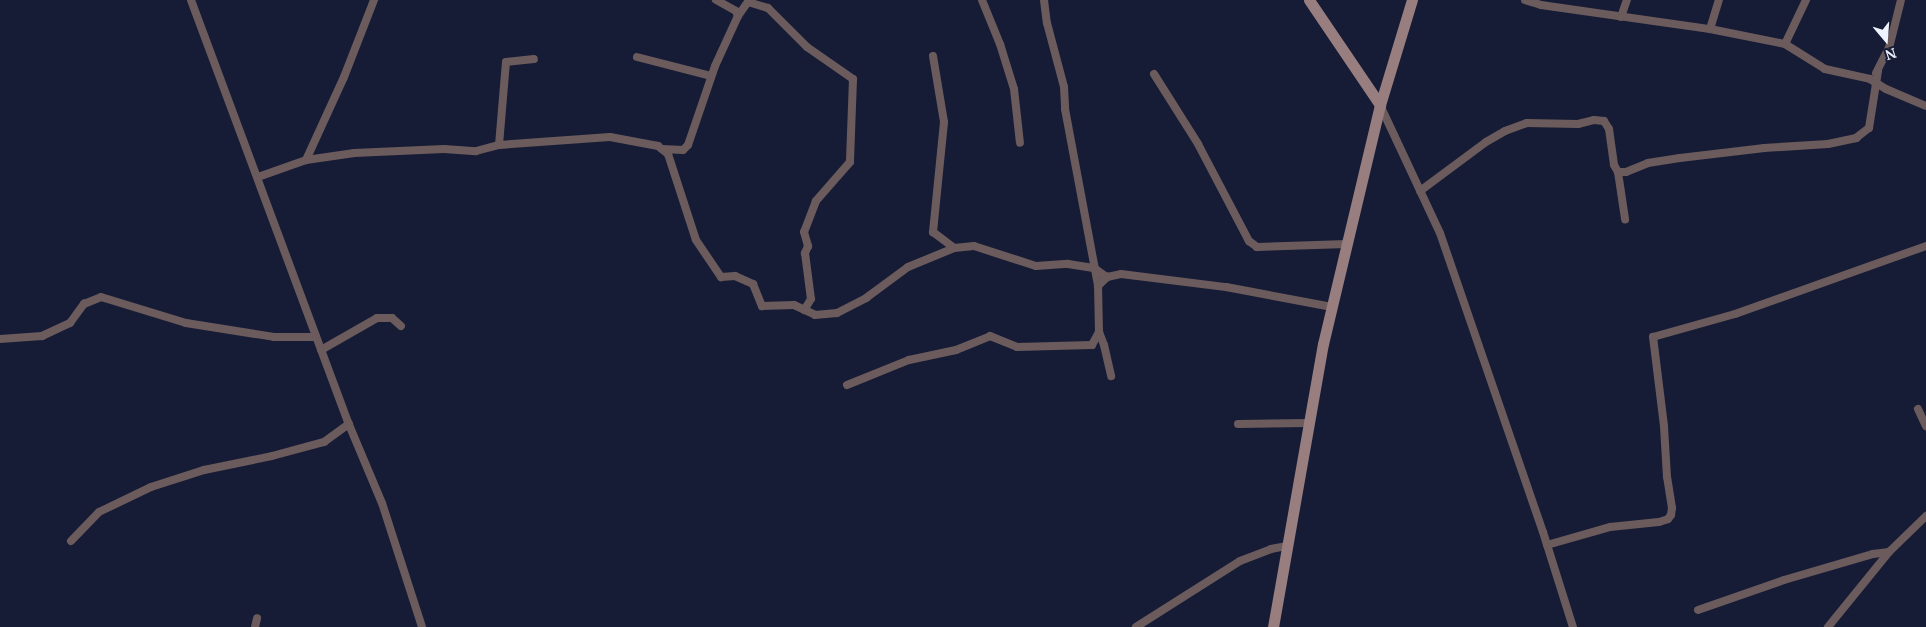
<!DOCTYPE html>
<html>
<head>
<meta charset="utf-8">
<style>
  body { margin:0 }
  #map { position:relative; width:1926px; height:627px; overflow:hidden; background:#161c35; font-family:"PT Serif",serif }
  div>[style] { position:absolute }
  .street>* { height:8px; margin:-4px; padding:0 4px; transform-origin:4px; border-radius:4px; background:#6c5b5c }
  .secondary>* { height:11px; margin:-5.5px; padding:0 5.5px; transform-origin:5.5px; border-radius:5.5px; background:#997e7f }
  span { translate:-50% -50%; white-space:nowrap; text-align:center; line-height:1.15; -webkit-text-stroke:5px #161c35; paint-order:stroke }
  .north { position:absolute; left:1861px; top:15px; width:50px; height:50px; -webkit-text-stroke:4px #161c35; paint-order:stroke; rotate:162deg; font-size:14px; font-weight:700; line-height:20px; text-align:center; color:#eff3fd }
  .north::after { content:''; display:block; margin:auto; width:18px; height:22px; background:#eff3fd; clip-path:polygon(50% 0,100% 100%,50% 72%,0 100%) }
</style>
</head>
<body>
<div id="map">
  <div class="street">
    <i style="left:191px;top:0;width:456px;rotate:69.6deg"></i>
    <i style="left:350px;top:427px;width:82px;rotate:67.2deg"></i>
    <i style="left:382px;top:503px;width:130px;rotate:72.1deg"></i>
    <i style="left:982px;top:0;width:48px;rotate:67.8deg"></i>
    <i style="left:1000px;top:44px;width:47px;rotate:72.7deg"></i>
    <i style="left:1014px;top:89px;width:54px;rotate:83.7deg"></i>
    <i style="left:1044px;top:0;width:23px;rotate:83deg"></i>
    <i style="left:1047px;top:23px;width:66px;rotate:75.1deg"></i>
    <i style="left:1064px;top:87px;width:22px;rotate:87deg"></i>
    <i style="left:1065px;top:109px;width:180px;rotate:79.4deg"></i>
    <i style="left:1525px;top:0;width:17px;rotate:17deg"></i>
    <i style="left:1541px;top:5px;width:171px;rotate:8.1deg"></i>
    <i style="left:1710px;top:29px;width:76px;rotate:11.3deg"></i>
    <i style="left:1785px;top:44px;width:47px;rotate:32deg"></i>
    <i style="left:1825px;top:69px;width:46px;rotate:12.5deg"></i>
    <i style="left:1870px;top:79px;width:19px;rotate:32deg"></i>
    <i style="left:1886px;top:89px;width:43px;rotate:23deg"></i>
    <i style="left:748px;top:2px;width:21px;rotate:17deg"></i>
    <i style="left:768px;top:8px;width:55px;rotate:45deg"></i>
    <i style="left:807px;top:47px;width:56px;rotate:34.8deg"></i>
    <i style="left:853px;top:79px;width:83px;rotate:92.1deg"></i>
    <i style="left:850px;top:162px;width:52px;rotate:131.1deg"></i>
    <i style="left:816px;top:201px;width:33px;rotate:111deg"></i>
    <i style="left:804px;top:232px;width:15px;rotate:74deg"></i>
    <i style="left:808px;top:246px;width:8px;rotate:113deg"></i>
    <i style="left:805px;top:253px;width:46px;rotate:82.6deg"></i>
    <i style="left:811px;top:299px;width:13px;rotate:122deg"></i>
    <i style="left:738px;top:16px;width:19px;rotate:-55deg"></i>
    <i style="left:1621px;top:17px;width:18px;rotate:-71deg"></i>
    <i style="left:1710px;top:29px;width:30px;rotate:-73deg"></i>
    <i style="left:1785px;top:44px;width:49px;rotate:-64.5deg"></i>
    <i style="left:933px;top:56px;width:67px;rotate:80.5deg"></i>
    <i style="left:944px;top:122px;width:111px;rotate:95.7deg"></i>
    <i style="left:933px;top:232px;width:26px;rotate:37deg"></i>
    <i style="left:637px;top:57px;width:76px;rotate:14.4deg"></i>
    <i style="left:1876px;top:73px;width:28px;rotate:-63deg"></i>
    <i style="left:1889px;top:48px;width:49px;rotate:-76deg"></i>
    <i style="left:1154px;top:74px;width:83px;rotate:57.8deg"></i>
    <i style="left:1198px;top:144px;width:110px;rotate:62.3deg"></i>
    <i style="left:1249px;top:241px;width:10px;rotate:37deg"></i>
    <i style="left:1257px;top:247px;width:90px;rotate:-1.9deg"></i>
    <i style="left:1380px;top:105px;width:141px;rotate:64.9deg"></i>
    <i style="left:1440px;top:233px;width:316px;rotate:71deg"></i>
    <i style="left:1543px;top:532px;width:100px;rotate:72.5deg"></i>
    <i style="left:499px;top:145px;width:83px;rotate:-85.2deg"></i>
    <i style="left:506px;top:62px;width:28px;rotate:-6deg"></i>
    <i style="left:662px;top:149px;width:21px;rotate:3deg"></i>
    <i style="left:683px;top:150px;width:7px;rotate:-45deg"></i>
    <i style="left:688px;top:145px;width:83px;rotate:-71.1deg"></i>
    <i style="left:715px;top:66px;width:55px;rotate:-65.3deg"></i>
    <i style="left:738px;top:16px;width:5px;rotate:-112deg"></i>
    <i style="left:736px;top:11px;width:23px;rotate:-151deg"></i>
    <i style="left:306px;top:160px;width:49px;rotate:-8.3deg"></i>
    <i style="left:354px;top:153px;width:90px;rotate:-2.5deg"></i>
    <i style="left:444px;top:149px;width:32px;rotate:4deg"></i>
    <i style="left:476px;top:151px;width:24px;rotate:-15deg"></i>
    <i style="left:499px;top:145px;width:111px;rotate:-4.1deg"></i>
    <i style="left:610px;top:137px;width:49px;rotate:10.6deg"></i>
    <i style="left:658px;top:146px;width:13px;rotate:39deg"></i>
    <i style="left:668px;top:154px;width:90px;rotate:72deg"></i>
    <i style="left:696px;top:240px;width:45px;rotate:56deg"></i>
    <i style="left:721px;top:277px;width:14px;rotate:-4deg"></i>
    <i style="left:735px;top:276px;width:20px;rotate:24deg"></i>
    <i style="left:753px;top:284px;width:24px;rotate:68deg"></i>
    <i style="left:762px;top:306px;width:32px;rotate:-2deg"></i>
    <i style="left:794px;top:305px;width:23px;rotate:25deg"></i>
    <i style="left:815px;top:315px;width:22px;rotate:-5deg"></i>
    <i style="left:837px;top:313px;width:33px;rotate:-27deg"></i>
    <i style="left:866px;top:298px;width:52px;rotate:-36.4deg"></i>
    <i style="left:908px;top:267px;width:50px;rotate:-22.4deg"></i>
    <i style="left:954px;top:248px;width:20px;rotate:-6deg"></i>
    <i style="left:974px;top:246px;width:65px;rotate:17.9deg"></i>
    <i style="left:1036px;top:266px;width:32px;rotate:-4deg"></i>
    <i style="left:1068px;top:264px;width:26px;rotate:9deg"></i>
    <i style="left:1094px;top:268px;width:16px;rotate:35deg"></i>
    <i style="left:1618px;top:172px;width:48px;rotate:81.5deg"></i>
    <i style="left:258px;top:177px;width:51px;rotate:-19.5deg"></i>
    <i style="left:306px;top:160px;width:91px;rotate:-65.4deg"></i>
    <i style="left:344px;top:77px;width:83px;rotate:-68.7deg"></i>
    <i style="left:1420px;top:191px;width:82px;rotate:-36.6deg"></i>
    <i style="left:1486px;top:142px;width:22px;rotate:-30deg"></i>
    <i style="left:1505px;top:131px;width:23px;rotate:-20deg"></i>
    <i style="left:1527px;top:123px;width:51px;rotate:1.1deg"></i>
    <i style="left:1578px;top:124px;width:16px;rotate:-14deg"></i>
    <i style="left:1594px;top:120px;width:10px;rotate:6deg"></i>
    <i style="left:1604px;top:121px;width:9px;rotate:58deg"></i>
    <i style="left:1609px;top:129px;width:36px;rotate:82deg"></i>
    <i style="left:1614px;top:165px;width:8px;rotate:60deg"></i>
    <i style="left:1618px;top:172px;width:8px"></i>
    <i style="left:1626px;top:172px;width:24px;rotate:-22deg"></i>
    <i style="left:1648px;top:163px;width:32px;rotate:-9deg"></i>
    <i style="left:1680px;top:158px;width:85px;rotate:-6.8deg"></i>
    <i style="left:1764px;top:148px;width:64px;rotate:-3.6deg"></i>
    <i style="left:1828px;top:144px;width:29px;rotate:-12deg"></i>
    <i style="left:1856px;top:138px;width:16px;rotate:-38deg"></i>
    <i style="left:1869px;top:128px;width:58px;rotate:-81deg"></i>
    <i style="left:1099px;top:332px;width:14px;rotate:69deg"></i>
    <i style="left:1104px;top:345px;width:32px;rotate:77deg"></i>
    <i style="left:0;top:339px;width:42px;rotate:-4.1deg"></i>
    <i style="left:42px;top:336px;width:31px;rotate:-25deg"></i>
    <i style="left:70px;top:323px;width:24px;rotate:-54deg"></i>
    <i style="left:84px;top:304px;width:18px;rotate:-22deg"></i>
    <i style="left:101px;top:297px;width:89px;rotate:17deg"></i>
    <i style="left:186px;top:323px;width:89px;rotate:9deg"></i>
    <i style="left:274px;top:337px;width:42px"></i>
    <i style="left:321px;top:350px;width:64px;rotate:-29.7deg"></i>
    <i style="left:377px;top:318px;width:15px"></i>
    <i style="left:392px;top:318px;width:12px;rotate:42deg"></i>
    <i style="left:847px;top:385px;width:67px;rotate:-22deg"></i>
    <i style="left:909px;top:360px;width:48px;rotate:-12deg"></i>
    <i style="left:956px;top:350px;width:37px;rotate:-22deg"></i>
    <i style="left:990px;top:336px;width:29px;rotate:22deg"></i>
    <i style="left:1017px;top:347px;width:75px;rotate:-1.5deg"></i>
    <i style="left:1092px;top:345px;width:15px;rotate:-62deg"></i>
    <i style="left:1099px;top:332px;width:46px;rotate:-91.2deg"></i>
    <i style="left:1098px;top:286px;width:13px;rotate:-45deg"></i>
    <i style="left:1107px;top:277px;width:14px;rotate:-12deg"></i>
    <i style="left:1121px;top:274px;width:106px;rotate:7.1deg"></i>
    <i style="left:1226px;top:287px;width:108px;rotate:10.7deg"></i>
    <i style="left:1918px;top:409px;width:19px;rotate:65deg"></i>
    <i style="left:1238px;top:424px;width:71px;rotate:-0.8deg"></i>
    <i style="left:71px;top:541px;width:40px;rotate:-46deg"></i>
    <i style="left:99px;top:512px;width:58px;rotate:-25.7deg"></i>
    <i style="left:151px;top:487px;width:56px;rotate:-17.8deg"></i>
    <i style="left:204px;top:470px;width:69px;rotate:-11.6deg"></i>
    <i style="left:272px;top:456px;width:54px;rotate:-15.1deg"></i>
    <i style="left:324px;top:442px;width:31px;rotate:-36deg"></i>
    <i style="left:1547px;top:545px;width:66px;rotate:-15.9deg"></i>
    <i style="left:1610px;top:527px;width:49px;rotate:-5.8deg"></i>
    <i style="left:1659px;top:522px;width:9px;rotate:-18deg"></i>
    <i style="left:1668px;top:519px;width:5px;rotate:-53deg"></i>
    <i style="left:1671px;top:515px;width:7px;rotate:-82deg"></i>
    <i style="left:1672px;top:508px;width:31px;rotate:-99deg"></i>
    <i style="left:1667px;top:477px;width:51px;rotate:-93.4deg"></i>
    <i style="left:1664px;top:426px;width:90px;rotate:-97deg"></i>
    <i style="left:1653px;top:337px;width:85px;rotate:-15.7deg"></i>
    <i style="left:1735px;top:314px;width:203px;rotate:-19.6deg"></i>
    <i style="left:1698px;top:610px;width:91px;rotate:-19.2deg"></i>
    <i style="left:1784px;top:580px;width:93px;rotate:-16.3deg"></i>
    <i style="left:1873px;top:554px;width:16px;rotate:-7deg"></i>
    <i style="left:255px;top:627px;width:9px;rotate:-77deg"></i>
    <i style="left:1136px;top:627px;width:123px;rotate:-32.4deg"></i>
    <i style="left:1240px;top:561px;width:33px;rotate:-21deg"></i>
    <i style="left:1271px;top:549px;width:15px;rotate:-11deg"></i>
    <i style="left:1828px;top:627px;width:97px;rotate:-50.9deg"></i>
    <i style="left:1889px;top:552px;width:52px;rotate:-44.2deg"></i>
  </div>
  <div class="secondary">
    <i style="left:1309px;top:0;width:127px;rotate:55.9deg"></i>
    <i style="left:1273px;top:627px;width:287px;rotate:-80deg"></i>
    <i style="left:1323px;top:344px;width:246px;rotate:-76.6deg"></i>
    <i style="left:1380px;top:105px;width:110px;rotate:-73.1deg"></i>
  </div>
  <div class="north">N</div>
</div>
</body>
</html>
